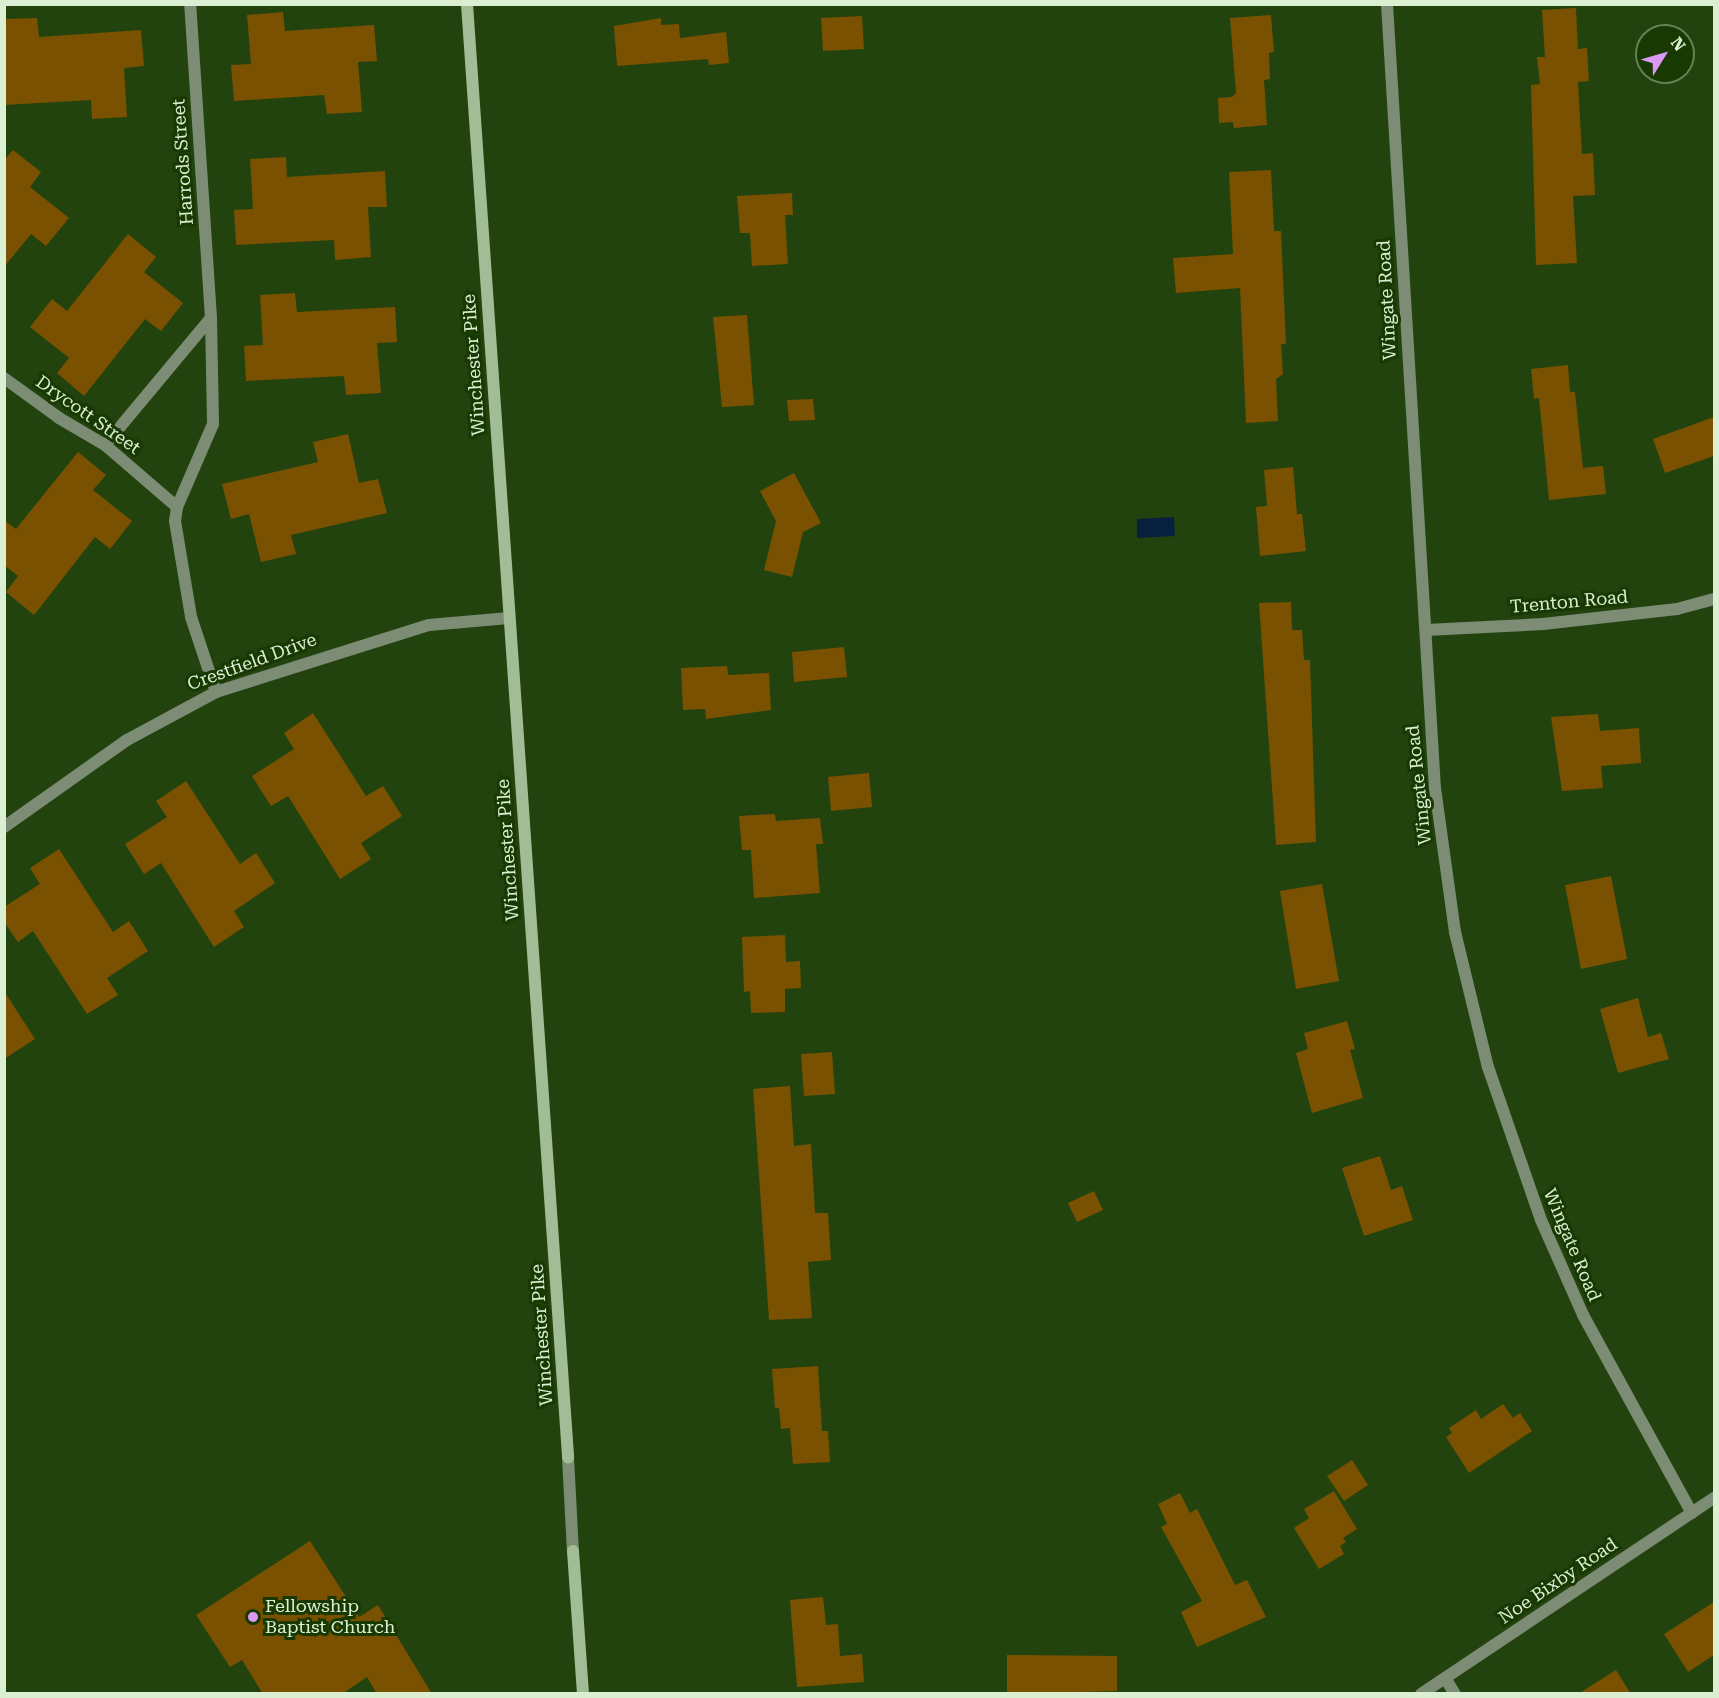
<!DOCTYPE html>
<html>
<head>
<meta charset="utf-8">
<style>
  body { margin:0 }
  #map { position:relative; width:1719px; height:1698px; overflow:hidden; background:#22430e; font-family:"Roboto Serif",serif }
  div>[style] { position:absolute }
  .water>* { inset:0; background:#08203f }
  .building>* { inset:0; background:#7a5100 }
  .minor>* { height:12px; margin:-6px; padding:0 6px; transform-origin:6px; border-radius:6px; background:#7d8d75 }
  .tertiary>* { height:12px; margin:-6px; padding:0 6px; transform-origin:6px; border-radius:6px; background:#7d8d75 }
  .secondary>* { height:12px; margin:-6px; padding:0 6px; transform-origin:6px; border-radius:6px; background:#a2bd96 }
  .dots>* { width:16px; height:16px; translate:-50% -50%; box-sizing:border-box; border:3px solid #183902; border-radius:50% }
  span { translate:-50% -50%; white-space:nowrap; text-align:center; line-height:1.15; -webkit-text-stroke:6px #183902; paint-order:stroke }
  .street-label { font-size:18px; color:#dbefd2 }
  .poi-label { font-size:18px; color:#dbefd2 }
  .left { translate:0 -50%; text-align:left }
  .frame { position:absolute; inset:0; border:6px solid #dbefd2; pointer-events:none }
  .north { position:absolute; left:1635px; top:24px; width:60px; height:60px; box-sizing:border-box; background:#183902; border:2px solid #668255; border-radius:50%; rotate:53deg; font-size:16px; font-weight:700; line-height:24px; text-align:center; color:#dbefd2 }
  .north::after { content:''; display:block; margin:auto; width:21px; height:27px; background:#db99f5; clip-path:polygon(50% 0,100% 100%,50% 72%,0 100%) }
</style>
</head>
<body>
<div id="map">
  <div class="water">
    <i style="clip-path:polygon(1174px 517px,1175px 536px,1137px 538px,1137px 519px)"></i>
  </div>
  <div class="building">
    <i style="clip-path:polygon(1576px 8px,1578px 49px,1587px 48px,1589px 81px,1578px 82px,1582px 154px,1593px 153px,1595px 195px,1573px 196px,1577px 263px,1536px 265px,1531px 85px,1540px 84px,1537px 57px,1545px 57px,1542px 10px)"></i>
    <i style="clip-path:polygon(283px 12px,285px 31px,374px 25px,377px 61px,358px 62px,362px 112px,327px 114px,324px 95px,234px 101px,231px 65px,251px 64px,247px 15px)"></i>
    <i style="clip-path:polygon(1271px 15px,1274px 52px,1269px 53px,1270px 79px,1264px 80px,1267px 125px,1234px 128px,1233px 122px,1219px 123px,1218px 98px,1232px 97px,1236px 93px,1230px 18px)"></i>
    <i style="clip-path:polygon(862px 16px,864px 49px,823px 51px,821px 18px)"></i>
    <i style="clip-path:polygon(37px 18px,39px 37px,141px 30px,144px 66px,124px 68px,127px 117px,92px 119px,91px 100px,4px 105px,4px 19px)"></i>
    <i style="clip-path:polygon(661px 18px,661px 25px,679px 24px,680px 38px,726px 32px,729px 63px,709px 65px,708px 59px,617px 66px,614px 26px)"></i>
    <i style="clip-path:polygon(13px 150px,41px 172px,30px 187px,69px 218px,46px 246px,31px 234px,4px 267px,4px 160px)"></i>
    <i style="clip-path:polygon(286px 157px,287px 177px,385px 171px,387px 207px,368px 207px,371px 257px,335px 260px,334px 240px,236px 245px,234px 210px,253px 209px,250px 159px)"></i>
    <i style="clip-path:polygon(1271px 170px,1274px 231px,1281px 231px,1286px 344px,1281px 344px,1283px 374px,1276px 379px,1278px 421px,1246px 423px,1240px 288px,1176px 293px,1173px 258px,1233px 254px,1229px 172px)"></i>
    <i style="clip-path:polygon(792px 193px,793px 215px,785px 215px,788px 264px,752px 266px,750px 233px,740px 233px,737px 196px)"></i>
    <i style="clip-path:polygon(128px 234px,156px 257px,144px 272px,183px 303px,161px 331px,145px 319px,84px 396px,57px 373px,69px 358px,30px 327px,52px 299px,67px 311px)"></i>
    <i style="clip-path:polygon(295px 293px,297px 312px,395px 307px,397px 342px,377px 343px,381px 393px,346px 395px,344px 376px,246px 381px,244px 346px,263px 345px,260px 295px)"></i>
    <i style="clip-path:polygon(747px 315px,754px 405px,722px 407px,713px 317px)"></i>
    <i style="clip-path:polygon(1568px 365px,1570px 392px,1575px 392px,1583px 468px,1603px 466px,1606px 494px,1549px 500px,1539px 398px,1534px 399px,1531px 369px)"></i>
    <i style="clip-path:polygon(813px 399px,815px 420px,789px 421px,787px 400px)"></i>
    <i style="clip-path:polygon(1714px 417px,1714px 456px,1665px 473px,1653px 439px)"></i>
    <i style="clip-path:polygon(348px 434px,359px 483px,378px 479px,387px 513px,291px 535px,296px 554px,261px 562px,249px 514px,231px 519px,222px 484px,318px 462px,313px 442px)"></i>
    <i style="clip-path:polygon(78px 452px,106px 475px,93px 490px,132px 521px,110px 549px,95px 537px,34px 615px,6px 592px,18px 576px,4px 565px,4px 520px,16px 529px)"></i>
    <i style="clip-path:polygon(1293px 467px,1297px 514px,1302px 514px,1306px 551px,1260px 556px,1256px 507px,1267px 506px,1264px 470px)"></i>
    <i style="clip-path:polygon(794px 473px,821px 523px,803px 532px,792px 577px,764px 570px,776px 521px,760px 491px)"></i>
    <i style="clip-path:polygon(1291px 602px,1292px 630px,1302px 630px,1304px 660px,1310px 660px,1316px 842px,1276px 845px,1259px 603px)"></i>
    <i style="clip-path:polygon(844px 647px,847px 677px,794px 682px,792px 652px)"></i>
    <i style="clip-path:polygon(727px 666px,728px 675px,769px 673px,771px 710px,706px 719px,705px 709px,683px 710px,681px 668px)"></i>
    <i style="clip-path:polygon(313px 713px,366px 796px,383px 786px,402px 816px,361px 843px,371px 859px,340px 879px,288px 796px,271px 806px,252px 776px,294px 749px,284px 733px)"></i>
    <i style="clip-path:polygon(1598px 714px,1600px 731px,1639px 728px,1641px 763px,1601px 766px,1603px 788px,1562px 791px,1551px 717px)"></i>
    <i style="clip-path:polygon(869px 773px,872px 807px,831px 811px,828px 777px)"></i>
    <i style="clip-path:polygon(186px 781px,240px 864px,256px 853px,275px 883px,234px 911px,244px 927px,214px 947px,161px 863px,144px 874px,125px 844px,167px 817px,156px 801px)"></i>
    <i style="clip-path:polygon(775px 814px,776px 821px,820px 818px,823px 844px,816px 844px,820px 893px,754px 898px,751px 850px,742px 850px,739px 816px)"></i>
    <i style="clip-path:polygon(59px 849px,113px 932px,129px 921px,148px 951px,107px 978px,118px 995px,87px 1014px,33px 931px,18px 942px,4px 922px,4px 907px,40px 884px,30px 868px)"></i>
    <i style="clip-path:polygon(1611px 876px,1627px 959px,1581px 969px,1565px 885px)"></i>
    <i style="clip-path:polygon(1322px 884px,1339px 981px,1296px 989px,1280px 891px)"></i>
    <i style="clip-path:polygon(785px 935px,786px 962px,800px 961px,801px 988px,785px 989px,785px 1012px,751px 1013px,750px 991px,744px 992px,742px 937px)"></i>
    <i style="clip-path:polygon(4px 991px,35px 1039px,4px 1059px)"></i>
    <i style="clip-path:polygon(1638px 998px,1648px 1037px,1661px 1033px,1669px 1059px,1618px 1073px,1600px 1009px)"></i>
    <i style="clip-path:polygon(1347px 1021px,1355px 1049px,1350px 1050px,1363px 1098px,1312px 1113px,1296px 1053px,1308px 1049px,1304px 1033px)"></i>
    <i style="clip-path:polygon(832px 1052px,835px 1094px,804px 1096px,801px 1054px)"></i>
    <i style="clip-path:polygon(790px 1086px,794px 1146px,811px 1144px,815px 1213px,828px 1213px,831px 1260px,808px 1262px,812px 1318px,769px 1320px,753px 1089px)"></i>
    <i style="clip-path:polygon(1380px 1156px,1391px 1190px,1402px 1186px,1413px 1220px,1364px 1236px,1342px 1168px)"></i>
    <i style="clip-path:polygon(1094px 1191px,1103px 1210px,1077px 1222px,1068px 1203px)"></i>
    <i style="clip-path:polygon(818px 1366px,822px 1431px,828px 1431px,830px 1462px,793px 1464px,790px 1428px,781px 1429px,779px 1408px,775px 1408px,772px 1369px)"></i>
    <i style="clip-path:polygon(1503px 1404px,1513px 1418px,1520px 1413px,1532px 1431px,1469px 1473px,1446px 1437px,1452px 1433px,1449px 1428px,1476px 1410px,1481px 1419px)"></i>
    <i style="clip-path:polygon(1352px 1460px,1368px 1485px,1344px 1501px,1327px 1476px)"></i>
    <i style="clip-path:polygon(1334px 1491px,1357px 1529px,1343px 1538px,1346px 1542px,1340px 1546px,1344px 1554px,1319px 1569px,1294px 1528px,1309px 1518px,1304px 1509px)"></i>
    <i style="clip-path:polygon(1180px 1493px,1190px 1513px,1197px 1509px,1235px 1585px,1247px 1580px,1266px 1617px,1197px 1647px,1181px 1612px,1202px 1601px,1161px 1527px,1167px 1524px,1158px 1504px)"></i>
    <i style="clip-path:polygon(310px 1541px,359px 1617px,378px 1605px,432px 1694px,377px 1694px,367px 1677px,342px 1694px,263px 1694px,242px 1660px,230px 1667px,196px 1615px)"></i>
    <i style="clip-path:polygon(823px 1597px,826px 1625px,838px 1624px,840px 1656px,862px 1654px,864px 1682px,797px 1687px,790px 1600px)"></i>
    <i style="clip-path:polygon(1714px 1602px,1714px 1655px,1688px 1672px,1664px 1634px)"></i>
    <i style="clip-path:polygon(1007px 1655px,1117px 1656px,1117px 1691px,1007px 1694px)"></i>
    <i style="clip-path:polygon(1616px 1670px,1631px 1694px,1578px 1694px)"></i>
  </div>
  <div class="minor">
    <i style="left:1387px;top:4px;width:785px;rotate:86.5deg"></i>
    <i style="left:1435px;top:788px;width:145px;rotate:82.1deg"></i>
    <i style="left:1455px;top:932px;width:139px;rotate:76.3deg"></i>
    <i style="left:1488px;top:1067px;width:162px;rotate:70.9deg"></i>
    <i style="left:1541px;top:1220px;width:104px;rotate:66.1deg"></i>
    <i style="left:1583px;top:1315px;width:226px;rotate:61.2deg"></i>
    <i style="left:211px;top:318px;width:106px;rotate:88.9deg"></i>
    <i style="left:213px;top:424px;width:90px;rotate:113.4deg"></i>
    <i style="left:177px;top:507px;width:14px;rotate:98deg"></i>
    <i style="left:175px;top:521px;width:97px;rotate:80.5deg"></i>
    <i style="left:191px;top:617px;width:79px;rotate:71.6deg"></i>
    <i style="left:4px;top:378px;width:68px;rotate:36deg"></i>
    <i style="left:59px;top:418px;width:53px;rotate:30.4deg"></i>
    <i style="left:105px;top:445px;width:95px;rotate:40.7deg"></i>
    <i style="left:105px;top:445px;width:165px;rotate:-50.2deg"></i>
    <i style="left:211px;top:318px;width:315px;rotate:-93.8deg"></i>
    <i style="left:1426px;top:630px;width:117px;rotate:-2.9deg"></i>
    <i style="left:1543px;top:624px;width:135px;rotate:-6.4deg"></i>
    <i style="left:1677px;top:609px;width:38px;rotate:-15deg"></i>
    <i style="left:4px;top:827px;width:151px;rotate:-35.3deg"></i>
    <i style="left:127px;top:740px;width:101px;rotate:-28.3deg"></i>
    <i style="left:216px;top:692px;width:223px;rotate:-17.5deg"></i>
    <i style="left:429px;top:625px;width:80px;rotate:-5deg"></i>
    <i style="left:1445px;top:1678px;width:19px;rotate:58deg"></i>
  </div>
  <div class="tertiary">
    <i style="left:568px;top:1457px;width:94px;rotate:87deg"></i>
    <i style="left:1421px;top:1694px;width:353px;rotate:-33.8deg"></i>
  </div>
  <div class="secondary">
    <i style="left:467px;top:4px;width:1457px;rotate:86.02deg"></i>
    <i style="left:573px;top:1551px;width:143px;rotate:86deg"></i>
  </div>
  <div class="dots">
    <i style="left:253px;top:1617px;background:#db99f5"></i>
  </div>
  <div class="street-label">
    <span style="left:183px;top:162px;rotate:-94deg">Harrods Street</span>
    <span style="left:1387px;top:300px;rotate:-93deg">Wingate Road</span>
    <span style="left:474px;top:365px;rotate:-94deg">Winchester Pike</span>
    <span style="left:88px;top:415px;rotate:35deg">Drycott Street</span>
    <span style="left:1569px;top:602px;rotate:-5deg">Trenton Road</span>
    <span style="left:252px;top:662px;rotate:-20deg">Crestfield Drive</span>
    <span style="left:1419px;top:785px;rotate:-96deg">Wingate Road</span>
    <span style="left:508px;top:850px;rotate:-94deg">Winchester Pike</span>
    <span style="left:1572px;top:1245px;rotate:67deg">Wingate Road</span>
    <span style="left:542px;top:1335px;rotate:-94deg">Winchester Pike</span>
    <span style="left:1558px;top:1581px;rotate:-34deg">Noe Bixby Road</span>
  </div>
  <div class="poi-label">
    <span class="left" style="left:265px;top:1617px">Fellowship<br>Baptist Church</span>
  </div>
  <div class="frame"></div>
  <div class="north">N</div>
</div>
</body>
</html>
